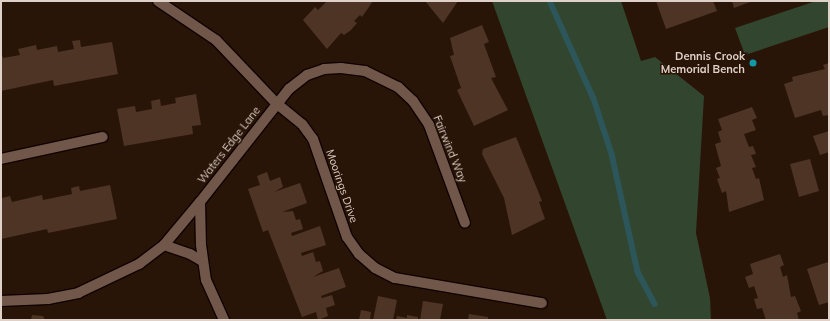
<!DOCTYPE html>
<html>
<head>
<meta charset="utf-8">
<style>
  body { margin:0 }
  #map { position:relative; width:830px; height:321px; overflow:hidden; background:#291508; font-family:Mulish,sans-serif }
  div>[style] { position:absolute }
  .forest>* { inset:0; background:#32452e }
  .stream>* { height:5.5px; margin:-2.75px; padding:0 2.75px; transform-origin:2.75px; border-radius:2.75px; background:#2d565a }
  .building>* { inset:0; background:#4e3424 }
  .roads { filter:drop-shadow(1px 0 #110200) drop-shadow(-1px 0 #110200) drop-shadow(0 1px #110200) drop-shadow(0 -1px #110200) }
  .service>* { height:10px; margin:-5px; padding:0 5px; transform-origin:5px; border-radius:5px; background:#705749 }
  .minor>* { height:10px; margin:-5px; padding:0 5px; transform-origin:5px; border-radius:5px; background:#705749 }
  .dots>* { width:11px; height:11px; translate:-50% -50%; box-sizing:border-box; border:2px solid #291508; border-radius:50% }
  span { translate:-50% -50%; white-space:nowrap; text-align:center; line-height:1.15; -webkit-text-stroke:3px #291508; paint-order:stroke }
  .poi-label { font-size:11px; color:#dfd0c8; font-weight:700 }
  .right { translate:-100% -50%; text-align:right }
  .street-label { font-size:11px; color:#dfd0c8 }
  .frame { position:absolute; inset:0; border:2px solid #dfd0c8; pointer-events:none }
</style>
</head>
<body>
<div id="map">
  <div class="forest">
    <i style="clip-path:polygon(492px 1px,621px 1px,641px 61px,655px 57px,704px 96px,696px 233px,710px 298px,711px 320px,607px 320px)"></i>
    <i style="clip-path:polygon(816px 1px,829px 1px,829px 27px,745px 55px,735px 28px)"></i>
  </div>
  <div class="stream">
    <i style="left:550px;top:1px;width:107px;rotate:65.8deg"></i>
    <i style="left:594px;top:99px;width:58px;rotate:71.9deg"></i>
    <i style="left:612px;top:154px;width:121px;rotate:77.6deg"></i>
    <i style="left:638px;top:272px;width:36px;rotate:62deg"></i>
  </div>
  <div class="building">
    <i style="clip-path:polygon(327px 1px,373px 1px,362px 17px,360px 15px,354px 21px,357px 23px,351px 30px,344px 35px,341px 33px,327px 49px,303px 20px,315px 7px,318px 10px)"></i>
    <i style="clip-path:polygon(425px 1px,458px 1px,443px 23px)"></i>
    <i style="clip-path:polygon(656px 1px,713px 1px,717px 11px,666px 29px)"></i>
    <i style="clip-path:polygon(732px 1px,753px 1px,734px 8px)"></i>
    <i style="clip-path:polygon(482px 25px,489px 42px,484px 44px,496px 77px,491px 78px,508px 110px,474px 126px,457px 90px,461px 88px,450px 56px,454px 55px,450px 38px)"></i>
    <i style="clip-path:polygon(80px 40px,81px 47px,112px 42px,118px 74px,54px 86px,53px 80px,1px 91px,1px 51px,3px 58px,20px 55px,18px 49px,36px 45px,37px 50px,57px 46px,58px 52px,74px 49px,72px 41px)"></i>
    <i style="clip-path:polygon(829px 63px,829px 115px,823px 116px,821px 110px,795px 118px,784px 84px,793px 81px,792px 77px,825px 69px,823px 65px)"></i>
    <i style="clip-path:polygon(196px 94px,201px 125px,192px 126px,193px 134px,124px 146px,117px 109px,135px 106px,136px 112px,152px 109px,151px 101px,160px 99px,161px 106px,176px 103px,175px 98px)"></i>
    <i style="clip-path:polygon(752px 107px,757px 118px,752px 120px,756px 130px,744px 134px,749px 147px,753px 146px,756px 154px,751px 155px,756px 167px,752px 168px,756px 179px,759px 178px,764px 200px,729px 212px,726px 191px,722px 193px,717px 179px,720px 178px,716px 168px,721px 166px,715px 144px,721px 142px,718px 132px,722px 130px,718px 119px)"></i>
    <i style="clip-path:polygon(829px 131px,829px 152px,820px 155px,813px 136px)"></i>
    <i style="clip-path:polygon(516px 137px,542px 201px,539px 202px,545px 219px,512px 235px,504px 198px,482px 154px,483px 149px)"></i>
    <i style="clip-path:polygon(810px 159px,819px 191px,799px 197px,790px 164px)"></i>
    <i style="clip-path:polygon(267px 172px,270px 181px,280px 177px,283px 187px,274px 192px,300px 183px,307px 203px,282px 212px,293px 211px,296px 220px,300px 219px,303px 229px,291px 233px,292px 236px,320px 226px,326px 245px,301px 253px,302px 256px,313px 252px,316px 262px,320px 261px,323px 271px,313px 277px,339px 268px,346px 287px,321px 296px,322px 298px,332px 295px,335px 305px,326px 308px,328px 316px,318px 320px,316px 312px,302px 317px,268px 230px,263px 232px,248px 189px,260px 185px,257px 176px)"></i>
    <i style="clip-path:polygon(110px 185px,117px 219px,48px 233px,47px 229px,1px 239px,2px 198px,10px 196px,12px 202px,42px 195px,43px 200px,72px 194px,71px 188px,79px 186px,80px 191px)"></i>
    <i style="clip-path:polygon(780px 254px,784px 265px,780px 267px,783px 277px,787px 275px,791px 297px,795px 296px,801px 311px,797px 313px,799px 320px,766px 320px,762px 308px,757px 309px,754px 299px,758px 298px,754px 286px,749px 288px,745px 277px,753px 274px,750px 264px)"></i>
    <i style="clip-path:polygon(828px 262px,829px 302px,819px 305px,807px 269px)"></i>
    <i style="clip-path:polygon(378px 296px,397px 300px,393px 320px,373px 320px)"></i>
    <i style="clip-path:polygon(423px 301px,443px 304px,440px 320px,420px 320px)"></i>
    <i style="clip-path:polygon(361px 310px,371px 312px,370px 320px,359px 320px)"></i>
    <i style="clip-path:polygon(469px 314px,488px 317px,488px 320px,468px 320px)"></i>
    <i style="clip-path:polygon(32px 315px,43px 316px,45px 320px,31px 320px)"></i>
    <i style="clip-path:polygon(407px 315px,418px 317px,418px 320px,396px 320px,397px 316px,407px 318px)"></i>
  </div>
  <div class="roads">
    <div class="service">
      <i style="left:276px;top:103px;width:33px;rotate:39deg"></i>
      <i style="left:302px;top:124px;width:19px;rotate:54deg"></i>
      <i style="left:313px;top:139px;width:104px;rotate:70.9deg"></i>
      <i style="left:347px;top:237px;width:21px;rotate:55deg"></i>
      <i style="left:359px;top:254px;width:21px;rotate:41deg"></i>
      <i style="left:375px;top:268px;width:22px;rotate:27deg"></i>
      <i style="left:395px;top:278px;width:149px;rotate:9.7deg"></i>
      <i style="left:1px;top:159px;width:104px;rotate:-12.2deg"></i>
      <i style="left:200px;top:202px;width:43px;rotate:88.7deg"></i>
      <i style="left:201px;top:245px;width:35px;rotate:82deg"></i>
      <i style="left:206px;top:280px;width:44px;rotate:65.8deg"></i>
      <i style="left:164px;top:245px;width:28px;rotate:19deg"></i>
      <i style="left:190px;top:254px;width:14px;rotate:30deg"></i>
      <i style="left:1px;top:301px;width:47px;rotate:-2.4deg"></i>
      <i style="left:48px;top:299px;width:31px;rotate:-11deg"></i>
      <i style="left:78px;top:293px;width:68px;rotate:-25.4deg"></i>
      <i style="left:139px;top:264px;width:31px;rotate:-37deg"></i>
      <i style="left:164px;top:245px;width:56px;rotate:-50.1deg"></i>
      <i style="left:200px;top:202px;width:144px;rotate:-51.8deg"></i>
      <i style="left:289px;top:89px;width:23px;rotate:-38deg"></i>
      <i style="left:307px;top:75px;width:18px;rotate:-19deg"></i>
      <i style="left:324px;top:69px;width:17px;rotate:-3deg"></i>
      <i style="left:341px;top:68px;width:24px;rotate:7deg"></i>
      <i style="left:365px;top:71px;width:37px;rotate:26deg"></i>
      <i style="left:398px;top:87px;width:21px;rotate:43deg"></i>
      <i style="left:413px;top:101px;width:29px;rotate:56deg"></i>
      <i style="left:429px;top:125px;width:104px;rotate:69.8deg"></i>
    </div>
    <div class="minor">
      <i style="left:158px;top:1px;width:70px;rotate:33.9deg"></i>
      <i style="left:216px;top:40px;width:87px;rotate:46.4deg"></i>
    </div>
  </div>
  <div class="dots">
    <i style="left:753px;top:63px;background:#0f9aa8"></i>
  </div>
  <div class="poi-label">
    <span class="right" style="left:745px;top:63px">Dennis Crook<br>Memorial Bench</span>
  </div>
  <div class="street-label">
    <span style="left:229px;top:145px;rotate:-52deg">Waters Edge Lane</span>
    <span style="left:450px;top:149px;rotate:68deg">Fairwind Way</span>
    <span style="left:342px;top:186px;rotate:71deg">Moorings Drive</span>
  </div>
  <div class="frame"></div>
</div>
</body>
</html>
